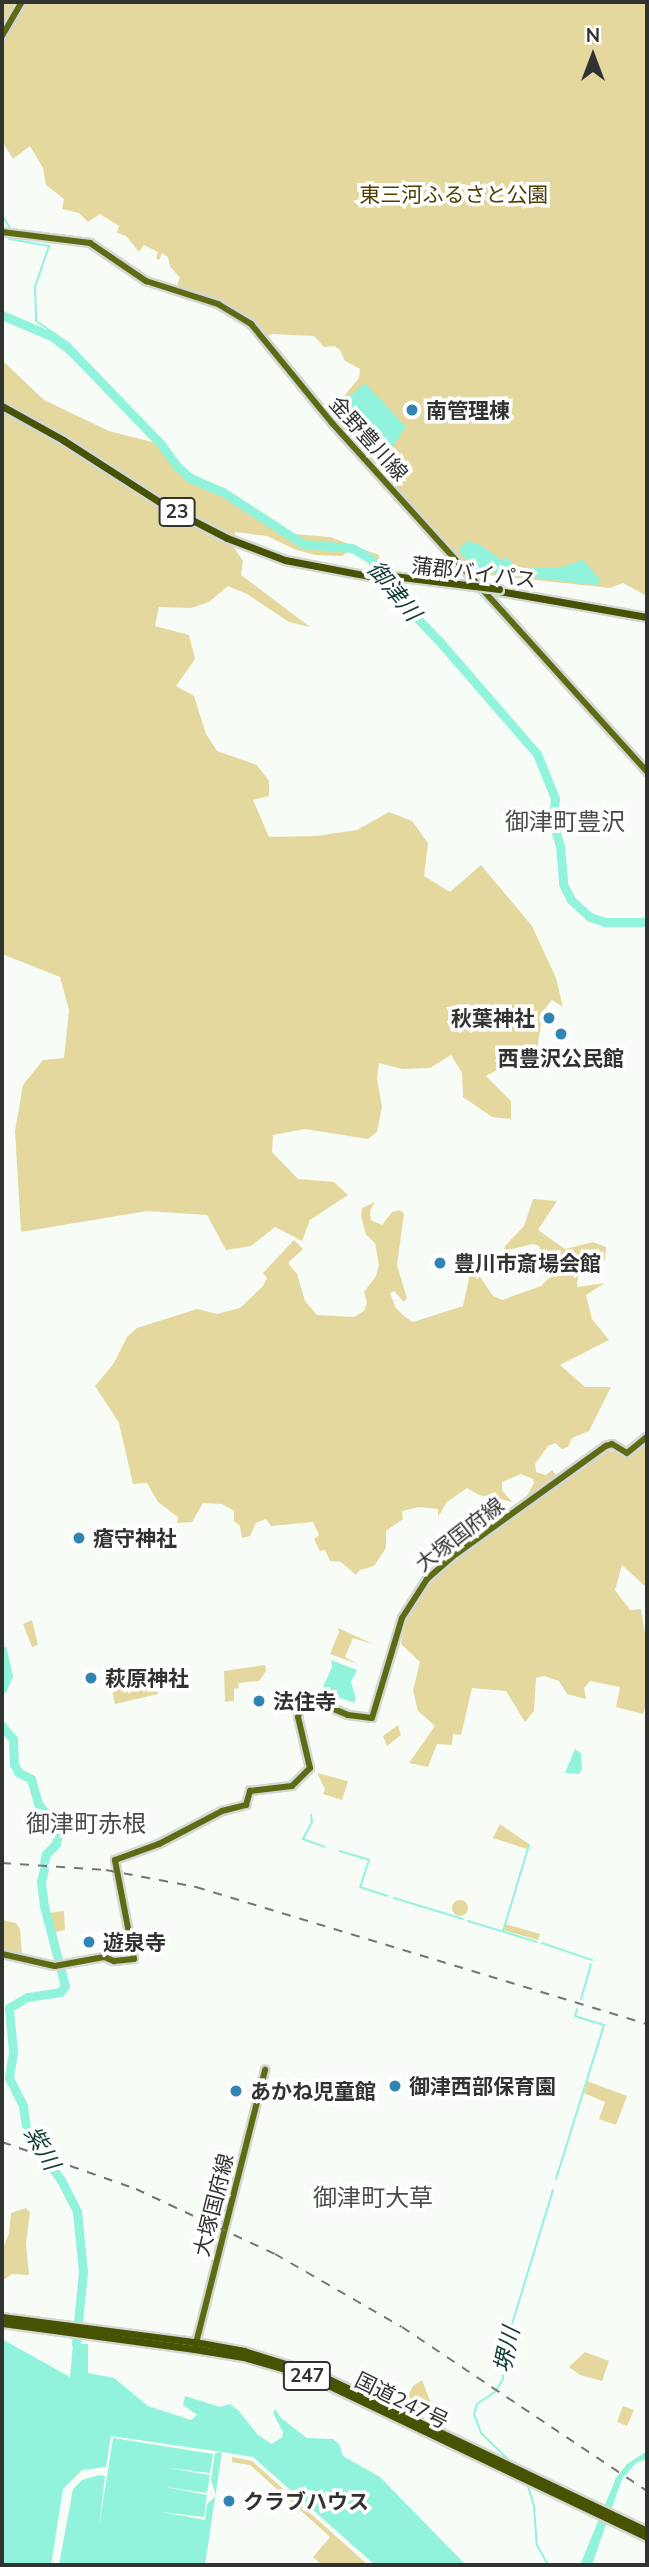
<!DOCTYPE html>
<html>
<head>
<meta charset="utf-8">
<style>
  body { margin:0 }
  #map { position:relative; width:649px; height:2567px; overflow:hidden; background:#f8fcf6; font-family:Mulish,"Noto Sans JP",sans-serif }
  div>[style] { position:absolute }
  .green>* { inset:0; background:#e4d89e }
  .round { border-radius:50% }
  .water>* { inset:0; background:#92f3dd }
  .pier>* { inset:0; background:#f8fcf6 }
  .stream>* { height:2px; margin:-1px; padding:0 1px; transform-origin:1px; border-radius:1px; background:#92f3dd }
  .river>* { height:9px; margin:-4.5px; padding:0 4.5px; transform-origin:4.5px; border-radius:4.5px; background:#92f3dd }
  .roads { filter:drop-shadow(2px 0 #d4d8d3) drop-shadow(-2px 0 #d4d8d3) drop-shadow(0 2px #d4d8d3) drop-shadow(0 -2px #d4d8d3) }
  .major>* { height:6px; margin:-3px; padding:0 3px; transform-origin:3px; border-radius:3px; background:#5f6b14 }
  .highway>* { height:7px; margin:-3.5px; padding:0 3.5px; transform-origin:3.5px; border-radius:3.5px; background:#485203 }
  .rail>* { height:2px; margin-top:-1px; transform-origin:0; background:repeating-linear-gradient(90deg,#747673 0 9px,transparent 0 18px) }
  .bridges { filter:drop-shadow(2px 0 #d4d8d3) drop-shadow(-2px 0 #d4d8d3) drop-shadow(0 2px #d4d8d3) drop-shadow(0 -2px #d4d8d3) }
  .highway-bridge>* { height:7px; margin:-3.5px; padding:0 3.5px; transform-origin:3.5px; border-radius:3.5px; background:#485203 }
  .dots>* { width:19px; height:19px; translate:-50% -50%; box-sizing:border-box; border:4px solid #fff; border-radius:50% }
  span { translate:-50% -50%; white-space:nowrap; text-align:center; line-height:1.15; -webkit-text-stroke:7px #fff; paint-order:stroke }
  .shield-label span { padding:2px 5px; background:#fff; border:2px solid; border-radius:5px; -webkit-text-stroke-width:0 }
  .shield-label { font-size:19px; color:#313331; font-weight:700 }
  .park-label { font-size:21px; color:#4d4102 }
  .poi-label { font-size:21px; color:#313331; font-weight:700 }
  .left { translate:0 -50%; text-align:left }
  .right { translate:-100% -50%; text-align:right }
  .street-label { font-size:21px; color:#313331 }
  .water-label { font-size:23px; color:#0f3d34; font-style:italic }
  .quarter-label { font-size:24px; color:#494d48 }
  .frame { position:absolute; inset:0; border:4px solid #313331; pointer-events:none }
  .north { position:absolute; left:558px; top:21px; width:70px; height:70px; -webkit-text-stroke:5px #fff; paint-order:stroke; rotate:0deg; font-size:19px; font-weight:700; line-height:28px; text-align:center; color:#313331 }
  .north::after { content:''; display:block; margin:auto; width:24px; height:32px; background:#313331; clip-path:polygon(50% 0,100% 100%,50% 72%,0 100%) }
</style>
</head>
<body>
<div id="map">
  <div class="green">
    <i style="clip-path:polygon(2px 2px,647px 2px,647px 596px,623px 583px,610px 588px,471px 573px,329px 414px,359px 378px,360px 369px,345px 361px,340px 350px,334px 346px,324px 347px,314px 336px,272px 334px,265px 338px,220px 302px,177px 285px,180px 278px,170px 266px,168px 257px,162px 253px,159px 260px,156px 258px,158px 252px,144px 245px,139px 252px,126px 236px,117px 233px,119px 226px,100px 214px,88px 222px,79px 213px,62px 209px,64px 199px,46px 185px,43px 168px,30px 146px,13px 159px,2px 141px,2px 35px,9px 29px,2px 21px)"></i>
    <i style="clip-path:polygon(2px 360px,44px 400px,109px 431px,156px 443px,176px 464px,201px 481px,240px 498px,259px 518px,293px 534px,330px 537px,379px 555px,383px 590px,366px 559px,349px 551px,342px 556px,315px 555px,296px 550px,267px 536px,235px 532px,233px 546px,243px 561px,241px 575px,310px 627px,289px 622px,247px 594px,228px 586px,209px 602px,191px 608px,159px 607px,155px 626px,189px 635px,195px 659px,176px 686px,194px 696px,206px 734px,217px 751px,257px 765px,269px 781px,269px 796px,253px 800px,269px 837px,316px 836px,357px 830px,389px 812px,412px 821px,428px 843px,424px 876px,450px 892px,481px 865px,532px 926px,556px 978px,563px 1007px,552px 1000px,543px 1011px,536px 1057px,515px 1060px,486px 1076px,511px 1101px,511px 1119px,492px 1117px,463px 1097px,462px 1073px,451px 1055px,430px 1068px,402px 1069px,379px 1063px,377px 1079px,382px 1107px,377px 1132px,368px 1139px,305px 1129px,273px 1135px,272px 1152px,298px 1179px,334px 1182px,348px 1195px,310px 1220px,302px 1241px,275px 1227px,251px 1246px,226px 1250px,207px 1215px,147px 1211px,21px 1232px,15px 1131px,23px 1085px,43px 1060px,64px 1058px,69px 1010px,60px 977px,2px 954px)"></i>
    <i style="clip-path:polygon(533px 1199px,557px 1201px,538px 1230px,565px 1249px,593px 1242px,606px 1247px,605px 1260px,578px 1276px,577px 1287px,605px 1283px,586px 1295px,592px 1319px,609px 1340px,560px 1365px,585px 1387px,611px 1387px,589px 1431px,572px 1438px,568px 1447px,562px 1449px,555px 1443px,548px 1446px,535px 1464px,536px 1472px,546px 1475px,552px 1470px,557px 1477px,531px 1497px,527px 1496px,534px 1483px,533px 1479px,521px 1474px,502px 1482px,502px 1490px,512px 1502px,479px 1495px,467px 1488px,447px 1502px,438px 1517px,438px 1509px,419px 1507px,402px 1511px,403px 1519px,386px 1531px,386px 1548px,374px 1566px,360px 1570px,356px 1575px,341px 1562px,330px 1561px,325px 1550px,320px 1551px,314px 1539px,319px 1535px,313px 1522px,271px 1526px,266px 1519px,256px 1523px,250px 1536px,242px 1538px,240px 1526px,234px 1521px,234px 1511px,222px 1504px,203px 1503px,192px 1522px,177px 1523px,178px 1517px,158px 1502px,147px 1483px,133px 1484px,119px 1423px,95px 1386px,114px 1363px,127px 1337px,137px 1328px,197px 1309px,217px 1314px,240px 1308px,263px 1286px,267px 1278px,263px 1273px,294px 1240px,303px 1249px,288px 1263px,297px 1274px,305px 1301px,317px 1315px,354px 1317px,364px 1311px,367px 1302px,364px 1292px,376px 1276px,379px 1265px,375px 1243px,366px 1235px,361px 1216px,362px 1208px,375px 1202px,370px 1211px,371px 1220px,382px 1225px,392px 1212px,400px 1210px,404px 1214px,397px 1265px,407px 1298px,404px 1302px,394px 1291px,390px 1293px,396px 1308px,405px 1317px,413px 1322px,463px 1306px,472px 1265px,493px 1296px,502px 1300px,541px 1286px,549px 1278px,549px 1268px,539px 1246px,533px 1244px,504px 1251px,505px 1246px,524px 1226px)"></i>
    <i style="clip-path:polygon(647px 1440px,647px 1588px,622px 1565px,615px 1590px,630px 1610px,641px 1609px,647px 1646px,647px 1700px,643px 1714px,616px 1707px,620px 1687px,590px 1681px,584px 1688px,586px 1699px,567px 1694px,559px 1681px,544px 1676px,536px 1678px,534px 1711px,525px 1722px,506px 1691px,472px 1688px,461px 1735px,453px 1734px,452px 1745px,437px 1744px,428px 1767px,409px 1763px,435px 1726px,418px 1711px,413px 1691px,420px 1662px,401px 1644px,406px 1618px,429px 1581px,458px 1555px,606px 1450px,628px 1455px)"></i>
    <i style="clip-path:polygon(456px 1531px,470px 1540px,447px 1558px,433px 1550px)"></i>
    <i style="clip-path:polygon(32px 1620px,38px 1645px,32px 1647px,23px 1624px)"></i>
    <i style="clip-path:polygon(338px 1628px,375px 1645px,353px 1638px,345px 1657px,358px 1664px,330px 1654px,339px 1632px)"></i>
    <i style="clip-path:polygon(265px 1665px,266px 1671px,259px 1681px,238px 1683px,239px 1688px,234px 1689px,234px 1701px,225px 1702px,224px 1671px)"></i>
    <i style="clip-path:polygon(155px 1680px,158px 1694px,115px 1704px,112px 1691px)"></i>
    <i style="clip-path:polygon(398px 1725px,401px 1735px,387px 1746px,383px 1736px)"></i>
    <i style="clip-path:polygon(317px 1773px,348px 1781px,342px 1800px,323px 1794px,325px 1789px)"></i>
    <i style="clip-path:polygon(500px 1824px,529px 1844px,527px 1849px,493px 1838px)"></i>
    <i class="round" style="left:452px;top:1900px;width:16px;height:16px"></i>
    <i style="clip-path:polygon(64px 1911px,65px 1930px,55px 1932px,49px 1913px)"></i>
    <i style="clip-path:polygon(2px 1920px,16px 1923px,20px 1929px,22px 1955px,2px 1952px)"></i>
    <i style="clip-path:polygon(505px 1924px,540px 1934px,538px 1940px,503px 1930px)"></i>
    <i style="clip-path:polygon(587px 2081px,627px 2096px,616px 2125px,599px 2119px,605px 2102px,584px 2093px)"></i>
    <i style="clip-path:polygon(26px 2208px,30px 2212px,26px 2244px,29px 2275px,12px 2274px,2px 2281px,2px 2250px,9px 2234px,11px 2213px)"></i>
    <i style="clip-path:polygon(585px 2352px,609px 2361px,602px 2381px,580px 2375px,569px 2367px)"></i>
    <i style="clip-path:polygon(422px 2380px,430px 2401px,429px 2410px,403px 2405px,413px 2386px)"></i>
    <i style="clip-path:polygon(623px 2406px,634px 2410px,627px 2426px,617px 2422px)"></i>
    <i style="clip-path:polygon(232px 2457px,252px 2461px,368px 2565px,322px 2565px,313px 2557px,330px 2537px,250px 2465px,232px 2462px)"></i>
  </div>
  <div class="water">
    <i style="clip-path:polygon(365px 383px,406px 427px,383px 461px,377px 462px,332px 412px)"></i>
    <i style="clip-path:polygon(467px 541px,481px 545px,503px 561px,505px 557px,512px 562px,509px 568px,516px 568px,518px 574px,525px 576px,529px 568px,558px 568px,583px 560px,601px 580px,596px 585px,477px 571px,460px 552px,460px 547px)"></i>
    <i style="clip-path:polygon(331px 1660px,357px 1670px,351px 1682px,356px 1699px,354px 1703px,321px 1691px,332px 1667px)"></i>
    <i style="clip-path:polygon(575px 1749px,581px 1753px,582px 1769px,579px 1774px,565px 1773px)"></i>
    <i style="clip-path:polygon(2px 2339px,70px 2377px,73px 2344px,88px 2344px,88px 2373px,114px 2378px,148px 2406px,191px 2420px,197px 2415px,183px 2405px,185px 2396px,220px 2407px,230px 2404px,239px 2411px,258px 2435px,272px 2444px,282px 2437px,283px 2432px,273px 2413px,275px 2409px,281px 2418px,307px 2438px,333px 2439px,339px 2444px,343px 2456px,380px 2477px,466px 2565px,375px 2565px,253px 2457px,222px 2452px,205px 2565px,2px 2565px)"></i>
    <i style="clip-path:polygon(647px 2451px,647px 2459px,636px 2463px,622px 2479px,592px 2565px,580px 2565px,616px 2478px,627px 2464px)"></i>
  </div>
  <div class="pier">
    <i style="clip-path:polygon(111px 2436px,222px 2452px,215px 2453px,211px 2480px,216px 2496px,207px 2504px,205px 2520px,161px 2512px,204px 2517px,207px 2495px,165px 2487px,207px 2493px,210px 2475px,168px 2468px,210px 2473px,213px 2454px,113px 2438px,99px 2527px,105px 2476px,99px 2475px,82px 2480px,73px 2489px,59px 2565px,51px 2565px,63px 2489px,82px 2470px,106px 2467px)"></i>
  </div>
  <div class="stream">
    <i style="left:2px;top:4px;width:3px;rotate:-45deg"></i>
    <i style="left:2px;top:215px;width:15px;rotate:58deg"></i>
    <i style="left:9px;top:239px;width:41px;rotate:9.9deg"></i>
    <i style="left:49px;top:246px;width:43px;rotate:108.9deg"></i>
    <i style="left:35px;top:287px;width:34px;rotate:88deg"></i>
    <i style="left:36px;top:321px;width:41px;rotate:34.1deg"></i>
    <i style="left:70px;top:344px;width:29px;rotate:56deg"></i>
    <i style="left:311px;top:1815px;width:7px;rotate:82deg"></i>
    <i style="left:312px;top:1822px;width:19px;rotate:118deg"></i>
    <i style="left:303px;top:1839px;width:23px;rotate:20deg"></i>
    <i style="left:340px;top:1851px;width:30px;rotate:17deg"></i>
    <i style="left:369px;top:1860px;width:28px;rotate:108deg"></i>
    <i style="left:360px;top:1887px;width:29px;rotate:18deg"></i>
    <i style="left:394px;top:1898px;width:72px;rotate:16.9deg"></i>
    <i style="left:468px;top:1921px;width:72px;rotate:16.9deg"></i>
    <i style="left:503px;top:1931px;width:90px;rotate:-73.2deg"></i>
    <i style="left:542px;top:1943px;width:53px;rotate:18.8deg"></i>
    <i style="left:581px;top:1999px;width:36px;rotate:-74deg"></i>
    <i style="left:556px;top:2179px;width:161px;rotate:-72.7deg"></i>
    <i style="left:604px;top:2025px;width:30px;rotate:-163deg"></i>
    <i style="left:575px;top:2016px;width:7px;rotate:-74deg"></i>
    <i style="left:511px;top:2462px;width:42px;rotate:-136deg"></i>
    <i style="left:481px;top:2433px;width:20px;rotate:-110deg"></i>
    <i style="left:474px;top:2414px;width:10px;rotate:-73deg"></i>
    <i style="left:477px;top:2404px;width:22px;rotate:-34deg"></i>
    <i style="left:495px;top:2392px;width:15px;rotate:-58deg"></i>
    <i style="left:503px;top:2379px;width:32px;rotate:-86deg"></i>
    <i style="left:505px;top:2347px;width:164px;rotate:-73deg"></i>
    <i style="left:527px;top:2483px;width:24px;rotate:73deg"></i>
    <i style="left:534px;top:2506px;width:39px;rotate:86deg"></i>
    <i style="left:537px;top:2545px;width:23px;rotate:61deg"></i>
  </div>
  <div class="river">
    <i style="left:2px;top:315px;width:56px;rotate:23.3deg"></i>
    <i style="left:53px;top:337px;width:24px;rotate:38deg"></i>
    <i style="left:72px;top:352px;width:127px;rotate:46deg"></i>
    <i style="left:160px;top:443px;width:26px;rotate:54deg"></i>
    <i style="left:175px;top:464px;width:21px;rotate:43deg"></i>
    <i style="left:190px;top:478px;width:36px;rotate:23deg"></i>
    <i style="left:223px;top:492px;width:95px;rotate:33deg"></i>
    <i style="left:303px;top:544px;width:49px;rotate:4.7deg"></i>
    <i style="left:352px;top:548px;width:22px;rotate:30deg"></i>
    <i style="left:371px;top:559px;width:36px;rotate:58deg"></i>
    <i style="left:390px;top:590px;width:72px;rotate:46.1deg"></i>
    <i style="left:440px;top:642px;width:148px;rotate:49.1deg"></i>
    <i style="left:537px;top:754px;width:48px;rotate:67.8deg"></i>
    <i style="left:555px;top:798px;width:24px;rotate:95deg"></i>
    <i style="left:553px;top:822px;width:25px;rotate:74deg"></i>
    <i style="left:560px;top:846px;width:38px;rotate:85deg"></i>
    <i style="left:563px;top:884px;width:18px;rotate:63deg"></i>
    <i style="left:571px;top:900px;width:25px;rotate:42deg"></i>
    <i style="left:590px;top:917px;width:16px;rotate:18deg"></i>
    <i style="left:605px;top:922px;width:42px"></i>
    <i style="left:2px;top:1650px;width:26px;rotate:77deg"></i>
    <i style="left:8px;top:1675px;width:15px;rotate:113deg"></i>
    <i style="left:2px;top:1726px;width:17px;rotate:50deg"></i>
    <i style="left:13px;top:1739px;width:25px;rotate:88deg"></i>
    <i style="left:14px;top:1764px;width:9px;rotate:63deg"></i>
    <i style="left:18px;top:1772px;width:15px;rotate:28deg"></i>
    <i style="left:31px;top:1779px;width:26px;rotate:74deg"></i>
    <i style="left:38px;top:1804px;width:32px;rotate:49deg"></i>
    <i style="left:59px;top:1828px;width:16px;rotate:101deg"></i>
    <i style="left:56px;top:1844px;width:14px;rotate:135deg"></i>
    <i style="left:46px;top:1854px;width:8px;rotate:104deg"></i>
    <i style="left:44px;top:1869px;width:13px;rotate:103deg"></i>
    <i style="left:41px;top:1882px;width:24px;rotate:83deg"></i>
    <i style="left:44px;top:1906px;width:83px;rotate:75.3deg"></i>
    <i style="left:65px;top:1986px;width:8px;rotate:130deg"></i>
    <i style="left:60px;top:1992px;width:33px;rotate:171deg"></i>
    <i style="left:27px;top:1997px;width:21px;rotate:149deg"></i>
    <i style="left:9px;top:2008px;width:44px;rotate:84.8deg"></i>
    <i style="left:13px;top:2052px;width:26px;rotate:99deg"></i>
    <i style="left:9px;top:2078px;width:31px;rotate:63deg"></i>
    <i style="left:23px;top:2106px;width:27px;rotate:82deg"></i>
    <i style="left:27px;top:2133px;width:58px;rotate:54.1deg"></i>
    <i style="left:61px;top:2180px;width:36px;rotate:63deg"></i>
    <i style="left:77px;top:2212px;width:59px;rotate:84.2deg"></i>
    <i style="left:83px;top:2271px;width:73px;rotate:95.5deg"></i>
  </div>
  <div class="roads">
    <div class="major">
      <i style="left:2px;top:36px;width:39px;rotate:-60deg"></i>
      <i style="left:2px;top:232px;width:89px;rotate:7.1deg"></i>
      <i style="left:90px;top:243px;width:68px;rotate:34.2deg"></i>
      <i style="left:146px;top:281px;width:76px;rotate:17.7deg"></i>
      <i style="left:218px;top:304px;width:39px;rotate:31deg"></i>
      <i style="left:251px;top:324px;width:128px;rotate:50.7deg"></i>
      <i style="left:332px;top:423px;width:470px;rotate:47.9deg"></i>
      <i style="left:2px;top:1954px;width:54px;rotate:12.8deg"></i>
      <i style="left:55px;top:1966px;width:50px;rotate:-10.4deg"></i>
      <i style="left:104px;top:1957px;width:11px;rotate:22deg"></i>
      <i style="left:114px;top:1961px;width:20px;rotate:-6deg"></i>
      <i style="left:134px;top:1959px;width:101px;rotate:-100.9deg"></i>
      <i style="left:115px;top:1860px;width:47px;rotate:-20deg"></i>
      <i style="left:159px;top:1844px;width:71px;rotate:-27.6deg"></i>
      <i style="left:222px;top:1811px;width:25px;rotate:-14deg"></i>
      <i style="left:246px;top:1805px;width:15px;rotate:-74deg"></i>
      <i style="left:250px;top:1791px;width:42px;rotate:-6.8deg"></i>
      <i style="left:292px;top:1786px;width:25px;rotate:-45deg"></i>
      <i style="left:310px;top:1768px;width:52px;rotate:-103.2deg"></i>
      <i style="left:298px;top:1717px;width:10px;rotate:-73deg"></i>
      <i style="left:301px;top:1707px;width:12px;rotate:-42deg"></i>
      <i style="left:310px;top:1699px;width:41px;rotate:22.8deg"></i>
      <i style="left:348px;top:1715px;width:24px;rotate:7deg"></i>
      <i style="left:372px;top:1718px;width:104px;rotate:-73.3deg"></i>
      <i style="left:402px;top:1618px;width:46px;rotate:-57.3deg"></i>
      <i style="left:427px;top:1579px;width:38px;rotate:-41deg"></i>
      <i style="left:456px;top:1554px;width:185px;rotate:-35.8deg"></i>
      <i style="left:606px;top:1446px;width:6px;rotate:-18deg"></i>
      <i style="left:612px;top:1444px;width:17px;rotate:31deg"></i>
      <i style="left:627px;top:1453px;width:26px;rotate:-39deg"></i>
      <i style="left:195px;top:2347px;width:286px;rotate:-75.8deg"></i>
    </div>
    <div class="highway">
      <i style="left:2px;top:406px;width:70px;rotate:29.1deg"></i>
      <i style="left:63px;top:440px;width:126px;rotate:32.7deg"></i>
      <i style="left:169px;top:508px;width:65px;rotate:27.3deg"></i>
      <i style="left:227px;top:538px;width:62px;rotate:20.8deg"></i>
      <i style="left:285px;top:560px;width:86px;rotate:10.8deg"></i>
      <i style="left:499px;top:591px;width:150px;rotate:10deg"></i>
      <i style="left:2px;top:2317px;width:195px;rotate:7.4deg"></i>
      <i style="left:195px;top:2342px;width:50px;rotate:10.4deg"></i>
      <i style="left:244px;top:2351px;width:47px;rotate:17.3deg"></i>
      <i style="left:289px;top:2365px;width:39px;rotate:19deg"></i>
      <i style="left:326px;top:2378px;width:356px;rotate:25.5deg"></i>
      <i style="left:2px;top:2323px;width:194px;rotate:7.7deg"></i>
      <i style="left:194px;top:2349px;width:50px;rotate:9.3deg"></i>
      <i style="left:243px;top:2357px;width:48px;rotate:15.8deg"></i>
      <i style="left:289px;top:2370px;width:37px;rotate:20deg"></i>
      <i style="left:324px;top:2383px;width:358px;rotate:25.5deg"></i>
    </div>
  </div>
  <div class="rail">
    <i style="left:2px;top:1863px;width:104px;rotate:3.9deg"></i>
    <i style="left:106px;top:1870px;width:92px;rotate:10.7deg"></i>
    <i style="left:196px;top:1887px;width:471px;rotate:16.9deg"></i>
    <i style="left:2px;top:2142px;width:142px;rotate:19.3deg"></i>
    <i style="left:136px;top:2189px;width:153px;rotate:25.1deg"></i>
    <i style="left:275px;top:2254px;width:146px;rotate:29.9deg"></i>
    <i style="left:402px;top:2327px;width:295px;rotate:33.8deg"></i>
  </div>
  <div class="bridges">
    <div class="highway-bridge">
      <i style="left:369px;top:573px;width:131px;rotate:7deg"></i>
    </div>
  </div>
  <div class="dots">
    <i style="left:412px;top:410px;background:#3185b5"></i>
    <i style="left:549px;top:1018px;background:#3185b5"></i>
    <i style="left:561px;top:1034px;background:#3185b5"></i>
    <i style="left:440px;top:1263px;background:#3185b5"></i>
    <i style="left:79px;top:1538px;background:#3185b5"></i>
    <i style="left:91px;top:1678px;background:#3185b5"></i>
    <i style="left:259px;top:1701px;background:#3185b5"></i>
    <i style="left:89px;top:1942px;background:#3185b5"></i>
    <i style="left:395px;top:2086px;background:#3185b5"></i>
    <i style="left:236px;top:2091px;background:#3185b5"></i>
    <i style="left:229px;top:2501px;background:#3185b5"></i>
  </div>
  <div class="shield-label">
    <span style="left:177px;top:512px">23</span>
    <span style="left:307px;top:2376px">247</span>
  </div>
  <div class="park-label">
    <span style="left:454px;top:194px">東三河ふるさと公園</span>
  </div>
  <div class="poi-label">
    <span class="left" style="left:426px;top:410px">南管理棟</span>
    <span class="right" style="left:535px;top:1018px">秋葉神社</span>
    <span style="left:561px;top:1058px">西豊沢公民館</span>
    <span class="left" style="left:454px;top:1263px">豊川市斎場会館</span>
    <span class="left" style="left:93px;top:1538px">瘡守神社</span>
    <span class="left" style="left:105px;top:1678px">萩原神社</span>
    <span class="left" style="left:273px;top:1701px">法住寺</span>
    <span class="left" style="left:103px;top:1942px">遊泉寺</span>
    <span class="left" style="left:409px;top:2086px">御津西部保育園</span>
    <span class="left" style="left:250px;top:2091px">あかね児童館</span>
    <span class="left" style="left:243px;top:2501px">クラブハウス</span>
  </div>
  <div class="street-label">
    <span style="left:369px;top:438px;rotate:48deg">金野豊川線</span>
    <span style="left:474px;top:572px;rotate:7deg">蒲郡バイパス</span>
    <span style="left:459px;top:1534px;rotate:-38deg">大塚国府線</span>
    <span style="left:213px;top:2205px;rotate:-76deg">大塚国府線</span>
    <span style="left:402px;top:2400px;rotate:26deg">国道247号</span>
  </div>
  <div class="water-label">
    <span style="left:394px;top:591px;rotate:51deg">御津川</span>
    <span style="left:42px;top:2148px;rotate:60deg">紫川</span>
    <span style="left:507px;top:2350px;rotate:-78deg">堺川</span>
  </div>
  <div class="quarter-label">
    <span style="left:565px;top:822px">御津町豊沢</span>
    <span style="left:86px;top:1824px">御津町赤根</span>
    <span style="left:373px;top:2198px">御津町大草</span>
  </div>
  <div class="frame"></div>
  <div class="north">N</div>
</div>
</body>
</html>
